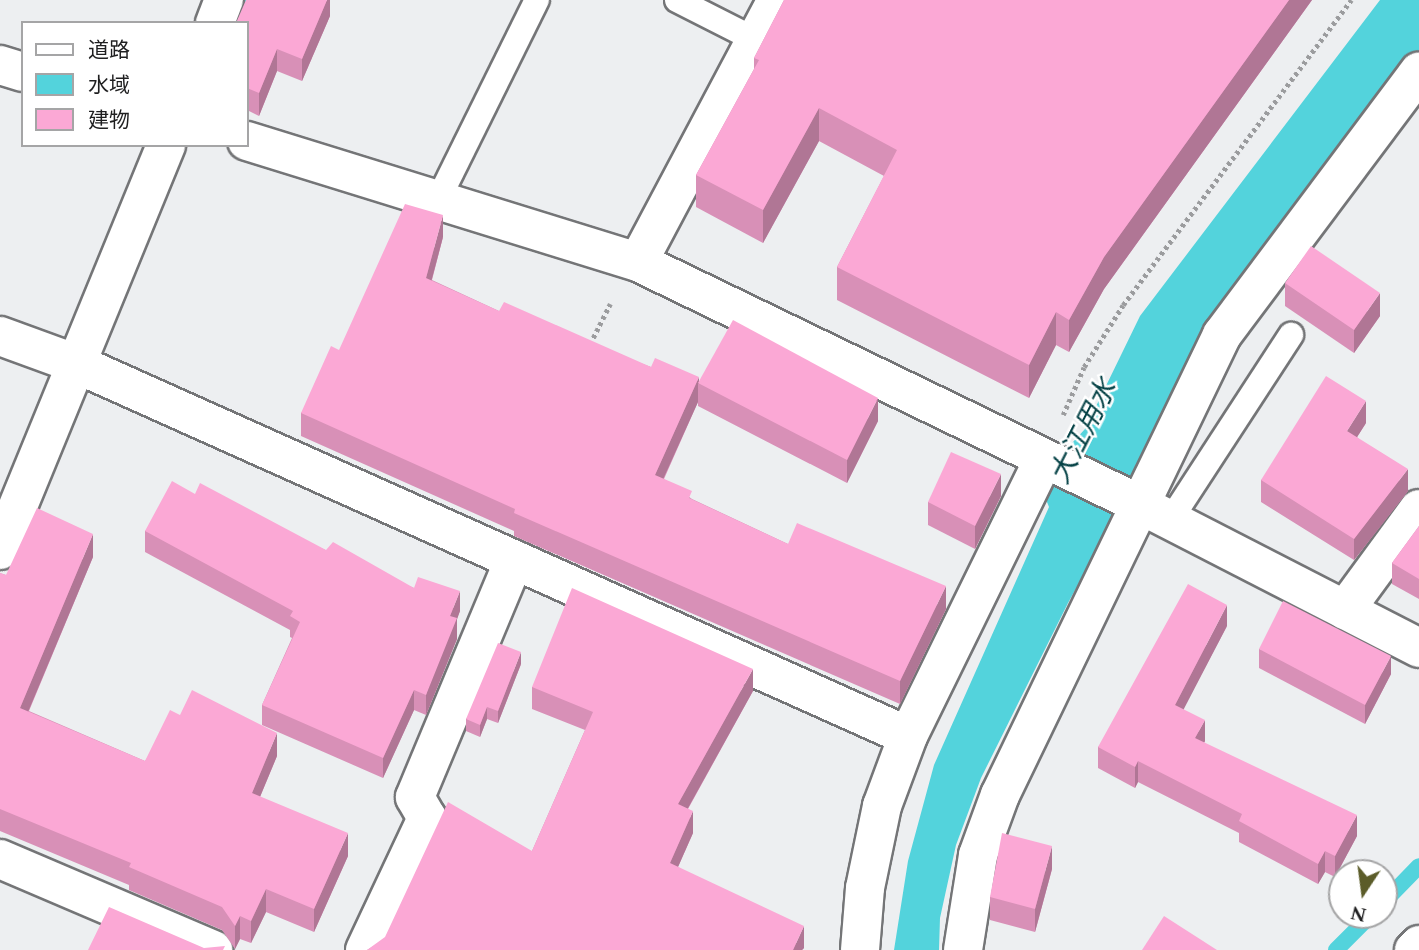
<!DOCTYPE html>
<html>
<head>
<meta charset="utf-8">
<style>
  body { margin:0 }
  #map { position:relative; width:1419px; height:950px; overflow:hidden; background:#edeff1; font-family:Spectral,"Noto Sans JP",serif }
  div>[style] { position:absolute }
  .water>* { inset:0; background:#53d3dc }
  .stream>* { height:16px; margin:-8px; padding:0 8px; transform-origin:8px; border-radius:8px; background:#53d3dc }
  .path>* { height:4.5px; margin-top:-2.25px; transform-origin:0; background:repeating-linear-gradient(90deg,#9b9c9e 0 3.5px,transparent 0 7px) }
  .roads { filter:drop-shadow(2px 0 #747577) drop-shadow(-2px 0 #747577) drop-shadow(0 2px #747577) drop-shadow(0 -2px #747577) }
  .service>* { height:24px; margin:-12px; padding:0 12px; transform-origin:12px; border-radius:12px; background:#fff }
  .minor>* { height:38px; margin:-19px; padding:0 19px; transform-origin:19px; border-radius:19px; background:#fff }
  .tertiary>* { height:38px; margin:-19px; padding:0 19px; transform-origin:19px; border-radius:19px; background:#fff }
  .wall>* { inset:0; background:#d890b7 }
  .shaded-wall>* { inset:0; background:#b07695 }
  .building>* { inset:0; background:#fba8d5 }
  span { translate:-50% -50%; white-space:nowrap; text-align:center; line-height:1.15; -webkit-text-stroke:5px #fff; paint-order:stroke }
  .water-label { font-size:28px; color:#054246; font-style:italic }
  .legend { position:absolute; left:21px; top:21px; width:228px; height:126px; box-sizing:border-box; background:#fff; border:2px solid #a5a5a6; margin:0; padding:9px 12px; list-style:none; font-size:21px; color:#1f1f20 }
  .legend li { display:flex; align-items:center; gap:14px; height:35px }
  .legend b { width:35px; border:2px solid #a5a5a6 }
  .north { position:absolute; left:1328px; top:859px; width:70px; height:70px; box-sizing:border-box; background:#fff; border:2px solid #a5a5a6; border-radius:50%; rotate:193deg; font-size:19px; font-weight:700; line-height:28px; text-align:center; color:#1f1f20 }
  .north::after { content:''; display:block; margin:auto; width:24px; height:32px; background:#5b5c29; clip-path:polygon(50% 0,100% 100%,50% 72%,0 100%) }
</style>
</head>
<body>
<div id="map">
  <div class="water">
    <i style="clip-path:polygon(1380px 0,1419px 0,1419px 50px,1129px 491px,1068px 603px,981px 778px,956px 845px,940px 918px,939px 950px,894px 950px,908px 861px,934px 765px,1049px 507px,1043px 492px,1061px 455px,1085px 429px,1140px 316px)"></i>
  </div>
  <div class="stream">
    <i style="left:235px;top:23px;width:25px;rotate:-69deg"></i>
    <i style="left:1384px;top:902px;width:50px;rotate:-45.8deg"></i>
    <i style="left:1336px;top:950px;width:49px;rotate:-45deg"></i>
  </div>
  <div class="path">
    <i style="left:590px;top:344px;width:45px;rotate:-63.4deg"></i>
    <i style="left:1063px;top:415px;width:52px;rotate:-66.4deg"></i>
    <i style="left:1084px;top:367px;width:73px;rotate:-57.8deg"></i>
    <i style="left:1123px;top:305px;width:381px;rotate:-53.2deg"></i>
  </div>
  <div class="roads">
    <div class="service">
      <i style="left:677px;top:0;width:89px;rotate:26.9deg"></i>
      <i style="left:438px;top:200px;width:223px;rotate:-63.7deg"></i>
      <i style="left:1171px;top:519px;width:220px;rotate:-56.9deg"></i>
    </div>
    <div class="minor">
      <i style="left:215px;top:23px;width:25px;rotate:-69deg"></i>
      <i style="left:638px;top:262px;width:297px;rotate:-62.1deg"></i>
      <i style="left:0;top:336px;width:82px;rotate:20deg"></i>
      <i style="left:77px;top:364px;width:910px;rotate:24.12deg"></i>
      <i style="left:0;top:550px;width:438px;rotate:-67.7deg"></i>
      <i style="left:1345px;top:610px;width:125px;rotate:-53.8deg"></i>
      <i style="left:0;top:859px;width:232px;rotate:23.1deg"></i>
      <i style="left:365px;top:950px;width:146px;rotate:-64.8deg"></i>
      <i style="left:427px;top:818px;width:24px;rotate:-120deg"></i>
      <i style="left:415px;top:797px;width:257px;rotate:-67.3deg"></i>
      <i style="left:860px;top:950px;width:62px;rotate:-85.4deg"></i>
      <i style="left:865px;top:888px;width:84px;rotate:-78.3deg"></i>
      <i style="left:882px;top:806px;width:75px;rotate:-69.6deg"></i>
      <i style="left:908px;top:736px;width:309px;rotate:-63.9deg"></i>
      <i style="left:963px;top:950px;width:96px;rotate:-81deg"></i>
      <i style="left:978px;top:855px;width:64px;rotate:-69.9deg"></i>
      <i style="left:1000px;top:795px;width:511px;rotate:-64.24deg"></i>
      <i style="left:1222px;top:335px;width:329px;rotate:-53.2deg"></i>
    </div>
    <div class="tertiary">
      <i style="left:0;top:65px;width:24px;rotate:17deg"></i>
      <i style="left:247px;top:141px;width:409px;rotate:17.2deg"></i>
      <i style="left:638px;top:262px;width:556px;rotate:25.78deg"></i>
      <i style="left:1139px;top:504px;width:315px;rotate:27.2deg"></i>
      <i style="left:1414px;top:950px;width:7px;rotate:-45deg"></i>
    </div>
  </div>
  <div class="wall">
    <i style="clip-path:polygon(330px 0,330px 16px,302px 81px,277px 71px,259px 116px,247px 110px,247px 23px)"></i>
    <i style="clip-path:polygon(784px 0,1312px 0,1104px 289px,1069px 352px,1056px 345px,1029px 398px,837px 300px,837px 267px,884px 176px,819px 141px,763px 243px,696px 207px,696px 175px,754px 69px,754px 58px)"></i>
    <i style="clip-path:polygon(443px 237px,432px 280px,499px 311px,651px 367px,699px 381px,878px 421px,847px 483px,698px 406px,698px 402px,664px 479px,692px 499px,788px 544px,946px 609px,900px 704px,514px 536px,514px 531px,301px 436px,301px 413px)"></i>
    <i style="clip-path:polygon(1285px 283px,1380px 316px,1354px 353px,1285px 306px)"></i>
    <i style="clip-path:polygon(1366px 423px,1357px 437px,1408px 491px,1354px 560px,1261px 502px,1261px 480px)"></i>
    <i style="clip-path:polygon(195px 494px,414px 588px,460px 611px,457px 618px,457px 639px,426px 715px,414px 710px,383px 778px,262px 725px,262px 705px,292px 638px,290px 637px,290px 630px,145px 552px,145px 531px)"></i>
    <i style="clip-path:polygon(1001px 496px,975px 549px,928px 525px,928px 502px)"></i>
    <i style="clip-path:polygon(1419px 526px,1419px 599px,1392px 584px,1392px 563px)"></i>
    <i style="clip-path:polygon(93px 557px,29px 711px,145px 761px,180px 715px,277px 756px,260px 797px,348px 856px,314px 932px,266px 912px,251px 943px,240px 939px,235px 949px,222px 930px,129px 890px,129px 885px,0 831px,0 573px,6px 575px)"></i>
    <i style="clip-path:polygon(1227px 626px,1183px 709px,1205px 741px,1204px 743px,1357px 836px,1335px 877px,1325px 872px,1318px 884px,1239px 842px,1239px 833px,1138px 782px,1135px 788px,1098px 768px,1098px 747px)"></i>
    <i style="clip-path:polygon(1259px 649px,1391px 674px,1365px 724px,1259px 668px)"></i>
    <i style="clip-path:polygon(521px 664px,498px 723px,487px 719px,480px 737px,466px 731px,466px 719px)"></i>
    <i style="clip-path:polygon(532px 687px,753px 691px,688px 809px,693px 833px,678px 867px,804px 948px,802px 950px,367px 950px,532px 851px,585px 730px,532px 709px)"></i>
    <i style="clip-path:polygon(1052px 869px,1035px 932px,990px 920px,990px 897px)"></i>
  </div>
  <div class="shaded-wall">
    <i style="clip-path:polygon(327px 0,330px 0,330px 16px,302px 81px,302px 59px)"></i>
    <i style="clip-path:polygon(1289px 0,1312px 0,1104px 289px,1069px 352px,1069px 320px,1104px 257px)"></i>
    <i style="clip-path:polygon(277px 49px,277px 71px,259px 116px,259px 93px)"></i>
    <i style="clip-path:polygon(819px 108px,819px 141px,763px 243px,763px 210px)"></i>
    <i style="clip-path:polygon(443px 215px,443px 237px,426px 301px,426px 278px)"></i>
    <i style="clip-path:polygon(1380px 293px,1380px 316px,1354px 353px,1354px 330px)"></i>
    <i style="clip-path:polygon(1056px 312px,1056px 345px,1029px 398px,1029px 365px)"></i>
    <i style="clip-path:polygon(699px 377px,699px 384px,698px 383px,698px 402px,655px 497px,655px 475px)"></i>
    <i style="clip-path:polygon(878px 398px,878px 421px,847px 483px,847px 460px)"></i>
    <i style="clip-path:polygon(1366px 401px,1366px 423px,1347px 453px,1347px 431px)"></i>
    <i style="clip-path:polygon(1408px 469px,1408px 491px,1354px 560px,1354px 539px)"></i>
    <i style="clip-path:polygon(1001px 474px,1001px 496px,975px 549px,975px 526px)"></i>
    <i style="clip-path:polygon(93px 534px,93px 557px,20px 731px,20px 708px)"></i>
    <i style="clip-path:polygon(946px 586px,946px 609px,900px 704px,900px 681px)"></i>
    <i style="clip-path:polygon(460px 591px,460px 611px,454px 628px,457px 618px,457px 639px,426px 715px,426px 695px,450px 616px)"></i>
    <i style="clip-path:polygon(1227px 605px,1227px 626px,1175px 726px,1175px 705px)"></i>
    <i style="clip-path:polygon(521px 652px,521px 664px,498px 723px,498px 711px)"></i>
    <i style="clip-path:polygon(1391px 656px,1391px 674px,1365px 724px,1365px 705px)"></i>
    <i style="clip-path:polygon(753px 669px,753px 691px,678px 826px,678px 804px)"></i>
    <i style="clip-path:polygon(414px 690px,414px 710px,383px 778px,383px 758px)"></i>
    <i style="clip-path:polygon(487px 707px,487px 719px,480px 737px,480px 725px)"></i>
    <i style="clip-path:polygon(1205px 720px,1205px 741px,1195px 759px,1195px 738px)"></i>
    <i style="clip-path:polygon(277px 733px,277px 756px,252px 816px,252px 793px)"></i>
    <i style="clip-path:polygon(1138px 761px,1138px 782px,1135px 788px,1135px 767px)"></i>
    <i style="clip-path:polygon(693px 811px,693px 833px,670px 885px,670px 863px)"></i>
    <i style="clip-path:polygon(1357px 815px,1357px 836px,1335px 877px,1335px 856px)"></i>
    <i style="clip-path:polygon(348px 833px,348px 856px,314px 932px,314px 909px)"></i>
    <i style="clip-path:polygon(1052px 846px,1052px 869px,1035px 932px,1035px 909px)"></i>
    <i style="clip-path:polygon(1325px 851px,1325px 872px,1318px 884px,1318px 864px)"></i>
    <i style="clip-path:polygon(266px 889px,266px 912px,251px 943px,251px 921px)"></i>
    <i style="clip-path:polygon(240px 916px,240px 939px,235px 949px,235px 926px)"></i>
    <i style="clip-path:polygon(804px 926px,804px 948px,802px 950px,793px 950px)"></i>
  </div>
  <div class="building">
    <i style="clip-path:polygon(246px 0,327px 0,302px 59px,277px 49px,259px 93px,247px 88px,247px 23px,236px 23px)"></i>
    <i style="clip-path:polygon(784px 0,1289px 0,1104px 257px,1069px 320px,1056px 312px,1029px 365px,837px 267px,897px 150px,819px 108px,763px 210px,696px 175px,759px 60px,754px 58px)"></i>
    <i style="clip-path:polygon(405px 204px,443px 215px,426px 278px,499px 311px,504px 302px,651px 367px,655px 358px,699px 377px,655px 475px,692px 491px,689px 498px,788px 544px,797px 523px,946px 586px,900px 681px,514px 513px,515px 509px,301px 413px,331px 346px,339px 350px)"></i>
    <i style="clip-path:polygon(1311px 246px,1380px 293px,1354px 330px,1285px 283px)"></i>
    <i style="clip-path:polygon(733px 320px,878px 398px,847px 460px,698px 383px)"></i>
    <i style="clip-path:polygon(1326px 376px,1366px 401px,1347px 431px,1408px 469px,1354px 539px,1261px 480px)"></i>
    <i style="clip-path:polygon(951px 452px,1001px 474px,975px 526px,928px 502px)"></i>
    <i style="clip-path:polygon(172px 481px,195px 494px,200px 483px,326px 550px,333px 542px,414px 588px,418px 577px,460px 591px,450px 616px,457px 618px,426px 695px,414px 690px,383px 758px,262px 705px,300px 622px,290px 616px,293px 611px,145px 531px)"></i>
    <i style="clip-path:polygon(37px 508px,93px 534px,20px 708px,145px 761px,170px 710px,180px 715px,192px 690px,277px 733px,252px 793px,348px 833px,314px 909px,266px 889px,251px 921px,240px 916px,235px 926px,222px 907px,129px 867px,131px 863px,0 809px,0 573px,6px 575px)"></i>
    <i style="clip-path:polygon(1419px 526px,1419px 579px,1392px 563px)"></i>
    <i style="clip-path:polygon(1188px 584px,1227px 605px,1175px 705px,1205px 720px,1195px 738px,1357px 815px,1335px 856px,1325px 851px,1318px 864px,1239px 821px,1242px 814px,1138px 761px,1135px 767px,1098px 747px)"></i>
    <i style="clip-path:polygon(572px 588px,753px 669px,678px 804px,693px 811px,670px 863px,804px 926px,793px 950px,367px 950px,385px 937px,448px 802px,532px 851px,593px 712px,532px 687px)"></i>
    <i style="clip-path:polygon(1283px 601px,1391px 656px,1365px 705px,1259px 649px)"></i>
    <i style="clip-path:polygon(498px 643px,521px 652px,498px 711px,487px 707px,480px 725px,466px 719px)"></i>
    <i style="clip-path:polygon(1002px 833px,1052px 846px,1035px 909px,990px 897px)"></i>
    <i style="clip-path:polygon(109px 907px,204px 948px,225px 946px,223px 950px,88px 950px)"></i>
    <i style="clip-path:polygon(1164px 916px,1217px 950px,1142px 950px)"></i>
  </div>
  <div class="water-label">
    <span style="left:1084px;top:432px;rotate:-63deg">大江用水</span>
  </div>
  <ul class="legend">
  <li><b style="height:9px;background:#fff"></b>道路</li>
  <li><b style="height:19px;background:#53d3dc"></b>水域</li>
  <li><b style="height:19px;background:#fba8d5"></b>建物</li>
  </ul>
  <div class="north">N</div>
</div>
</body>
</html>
